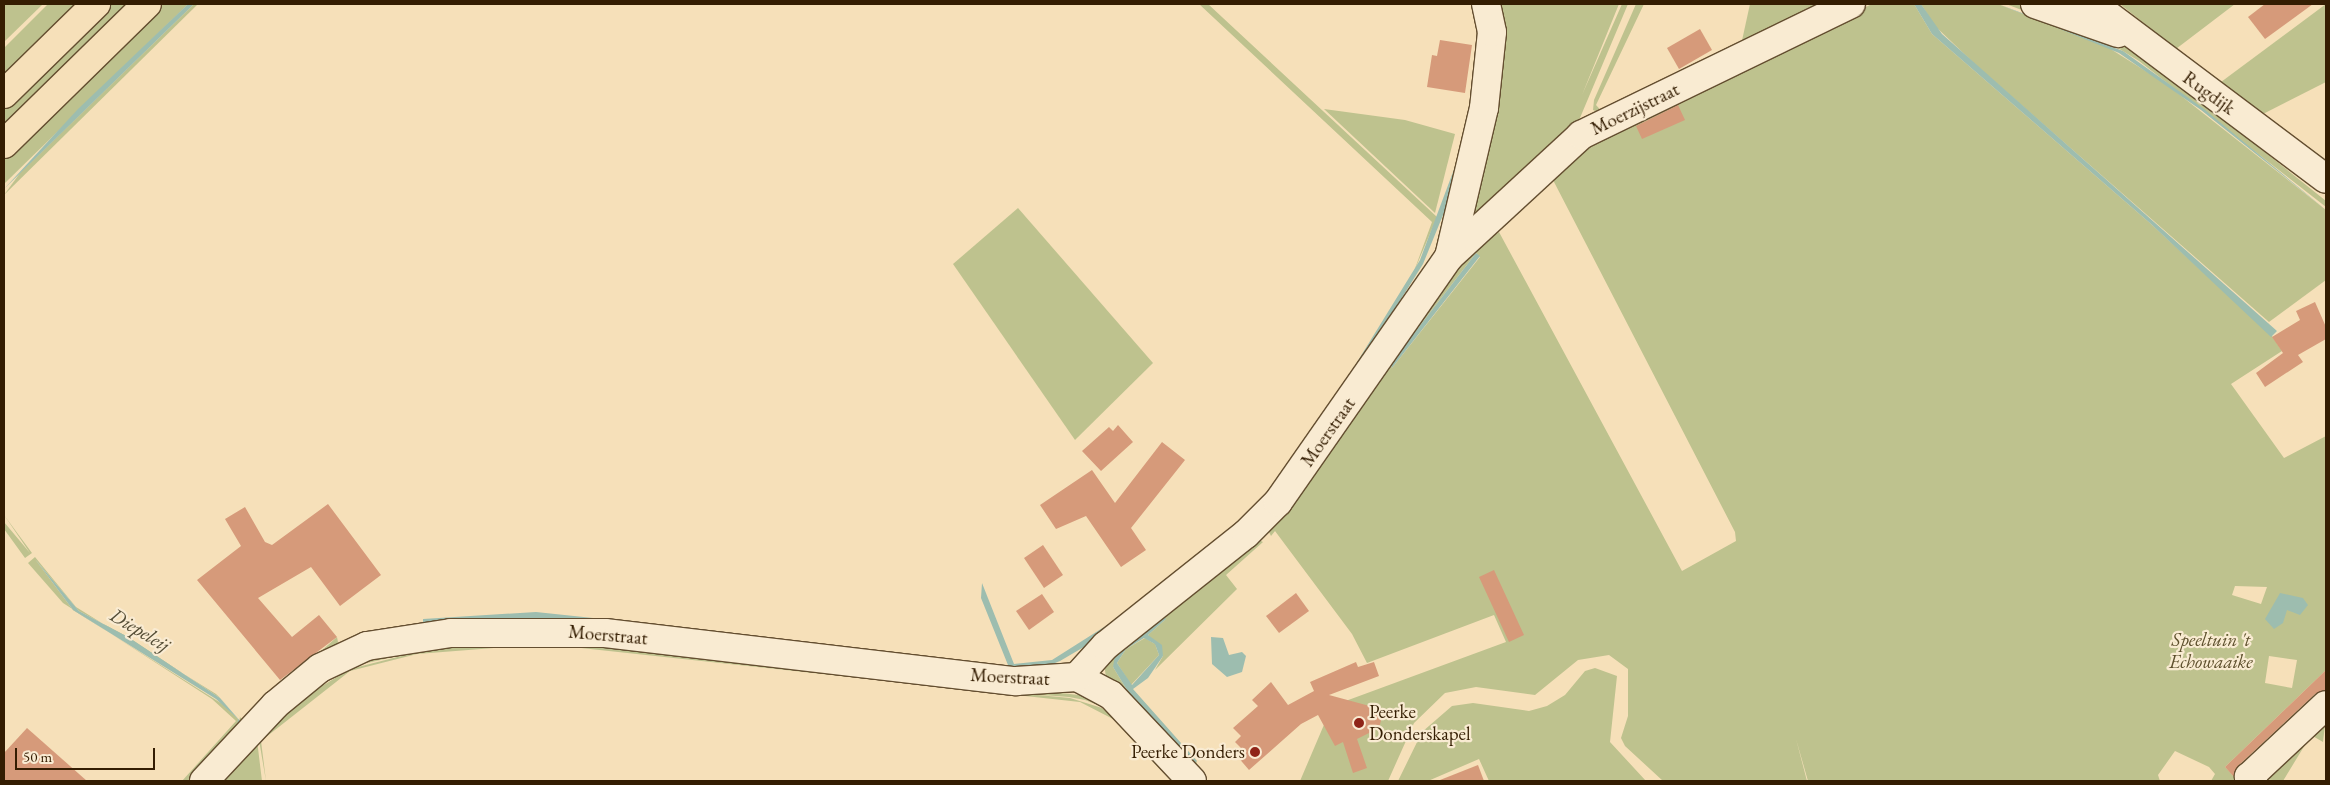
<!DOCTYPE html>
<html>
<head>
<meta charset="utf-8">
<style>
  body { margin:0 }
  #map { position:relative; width:2330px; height:785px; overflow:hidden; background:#f6e0b9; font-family:"EB Garamond",serif }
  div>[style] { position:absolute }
  .green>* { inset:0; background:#bec28e }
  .water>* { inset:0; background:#9dbdaf }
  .building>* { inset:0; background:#d69a7a }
  .roads { filter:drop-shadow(1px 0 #644e30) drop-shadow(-1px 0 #644e30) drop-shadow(0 1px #644e30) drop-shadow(0 -1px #644e30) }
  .minor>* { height:28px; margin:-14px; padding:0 14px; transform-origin:14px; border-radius:14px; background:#f9ebd2 }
  .major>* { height:28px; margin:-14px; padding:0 14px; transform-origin:14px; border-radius:14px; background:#f6e0b9 }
  .dots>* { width:14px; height:14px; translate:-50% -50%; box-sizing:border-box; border:2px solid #f9ebd2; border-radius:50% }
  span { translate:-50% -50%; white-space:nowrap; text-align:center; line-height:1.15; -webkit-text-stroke:4.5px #f9ebd2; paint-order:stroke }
  .street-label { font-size:19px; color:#341d02 }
  .park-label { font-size:19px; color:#5d4f2c; font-style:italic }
  .poi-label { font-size:19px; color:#341d02 }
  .left { translate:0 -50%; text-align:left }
  .right { translate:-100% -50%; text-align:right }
  .water-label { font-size:20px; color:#544d36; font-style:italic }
  .frame { position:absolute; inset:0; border:5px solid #341d02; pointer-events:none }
  .scale { position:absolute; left:15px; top:748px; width:140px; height:22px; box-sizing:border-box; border:2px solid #341d02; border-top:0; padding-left:6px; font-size:15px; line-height:18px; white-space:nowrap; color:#341d02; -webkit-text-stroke:4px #f9ebd2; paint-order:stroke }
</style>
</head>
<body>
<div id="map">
  <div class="green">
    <i style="clip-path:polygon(4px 4px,43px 4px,4px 42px)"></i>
    <i style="clip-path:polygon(48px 4px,78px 4px,4px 77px,4px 48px)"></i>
    <i style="clip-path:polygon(110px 4px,132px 4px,4px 129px,4px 108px)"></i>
    <i style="clip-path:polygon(161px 4px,188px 4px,4px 184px,5px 156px)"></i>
    <i style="clip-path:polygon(194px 4px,198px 4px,4px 195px,20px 173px)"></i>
    <i style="clip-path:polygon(1199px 4px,1208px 4px,1437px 217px,1413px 274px,1432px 222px)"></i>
    <i style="clip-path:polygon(1492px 4px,1619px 4px,1582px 95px,1622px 4px,1628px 4px,1577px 125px,1472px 225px)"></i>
    <i style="clip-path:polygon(1636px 4px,1644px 4px,1596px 105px,1605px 115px,1593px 110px,1594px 100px)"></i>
    <i style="clip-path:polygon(1750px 4px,1824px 4px,1741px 45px)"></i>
    <i style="clip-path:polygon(evenodd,1872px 4px,1914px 4px,1932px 34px,2151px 224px,2272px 336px,2282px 351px,2231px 384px,2284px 458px,2326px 436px,2326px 670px,2225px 767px,2238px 781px,2211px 781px,2215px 774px,2209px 767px,2175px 751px,2158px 775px,2160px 781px,1808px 781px,1796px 739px,1807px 781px,1663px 781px,1625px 746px,1621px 738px,1628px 716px,1628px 669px,1609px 655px,1578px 660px,1535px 695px,1476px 687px,1445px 693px,1414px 723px,1388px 781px,1300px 781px,1332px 706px,1506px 642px,1494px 615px,1367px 663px,1352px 634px,1275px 531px,1271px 536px,1269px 532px,1421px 312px,1469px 255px,1576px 148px,1872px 4px,1553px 180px,1735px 532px,1736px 541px,1682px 571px,1499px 232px,1495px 235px,1553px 180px,1872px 4px,1476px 253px,1480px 257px,1392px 368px,1391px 363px,1476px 253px,1872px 4px,2235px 586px,2267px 587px,2261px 604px,2232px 595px,2235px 586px,1872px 4px,2269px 656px,2297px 660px,2292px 688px,2265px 683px,2269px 656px)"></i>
    <i style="clip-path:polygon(1921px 4px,1998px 4px,2109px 48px,2166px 84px,2326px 210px,2326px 280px,2269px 322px,1977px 66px,1935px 26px)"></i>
    <i style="clip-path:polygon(2006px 4px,2018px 4px,2131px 45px,2326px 201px,2326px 207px,2139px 61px,2113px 45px)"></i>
    <i style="clip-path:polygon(2120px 4px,2235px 4px,2168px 55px,2161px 37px)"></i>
    <i style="clip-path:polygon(2326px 4px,2326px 82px,2263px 114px,2221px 82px)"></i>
    <i style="clip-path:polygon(1324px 109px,1405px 120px,1455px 134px,1435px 213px)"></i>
    <i style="clip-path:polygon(1018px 208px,1153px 363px,1075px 440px,953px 264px)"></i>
    <i style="clip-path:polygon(4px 515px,32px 553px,25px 558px,4px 529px,4px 522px,30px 553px)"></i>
    <i style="clip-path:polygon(1257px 539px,1263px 542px,1226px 575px,1237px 589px,1155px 670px,1163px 656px,1148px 635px,1166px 619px,1125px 644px,1113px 667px,1130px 695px,1193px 765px,1197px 761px,1195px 768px,1207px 781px,1200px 781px,1106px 678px,1103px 655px)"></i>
    <i style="clip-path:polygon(evenodd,35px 557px,76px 607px,216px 694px,243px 720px,337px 637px,339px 647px,195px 781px,182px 781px,236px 721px,212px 699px,63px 603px,28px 563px,35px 557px,35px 559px,79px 611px,128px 637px,220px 698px,240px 717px,238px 727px,238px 719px,224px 705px,73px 610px,35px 559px)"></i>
    <i style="clip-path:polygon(evenodd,517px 635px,620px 641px,1087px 696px,1116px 711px,1181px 781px,1174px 781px,1111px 713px,1103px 707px,1085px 700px,1069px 697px,1004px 692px,1070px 698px,1102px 708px,1122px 726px,1171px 781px,1113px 719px,1080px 702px,544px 644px,417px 654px,350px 671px,261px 741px,266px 781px,259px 740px,299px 703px,257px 740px,262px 781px,221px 781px,228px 771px,219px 781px,211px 781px,288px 700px,345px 661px,412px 644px,517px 635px,533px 641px,601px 645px,708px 656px,760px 663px,557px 642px,448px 648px,533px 641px,517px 635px,429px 649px,350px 669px,309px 694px,349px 667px,429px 649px,517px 635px,780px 667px,820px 668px,990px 690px,989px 692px,780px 667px)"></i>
    <i style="clip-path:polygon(1145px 638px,1155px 644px,1159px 655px,1131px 685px,1117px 663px,1126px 649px)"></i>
    <i style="clip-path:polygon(1595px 668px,1617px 676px,1610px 742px,1646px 781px,1489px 781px,1479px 759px,1428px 781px,1398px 781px,1422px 732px,1452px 706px,1473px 703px,1529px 711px,1547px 706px,1565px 695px,1585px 671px)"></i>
    <i style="clip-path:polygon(2326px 717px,2323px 742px,2311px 735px,2283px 781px,2263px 779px)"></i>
  </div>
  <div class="water">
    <i style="clip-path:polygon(188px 4px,194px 4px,4px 189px,78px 109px)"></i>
    <i style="clip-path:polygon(1914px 4px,1921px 4px,1942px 34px,2277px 331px,2271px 337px,2151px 224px,1932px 34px)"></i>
    <i style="clip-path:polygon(1998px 4px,2123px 51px,2204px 109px,2326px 210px,2201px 110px,2119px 53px)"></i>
    <i style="clip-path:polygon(1456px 164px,1460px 166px,1452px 193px,1423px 264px,1349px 382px,1346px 380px,1420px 260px)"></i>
    <i style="clip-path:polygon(1476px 253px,1480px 256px,1392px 368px,1391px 363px)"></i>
    <i style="clip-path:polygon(35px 559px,79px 611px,128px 637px,220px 698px,241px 722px,237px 726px,238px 719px,216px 699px,73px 610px)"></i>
    <i style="clip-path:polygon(982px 583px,1014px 664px,1052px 660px,1123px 615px,1094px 641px,1060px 661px,1045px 667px,1010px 670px,981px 598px)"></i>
    <i style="clip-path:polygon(2280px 593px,2303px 598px,2308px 605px,2300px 615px,2287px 610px,2283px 623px,2274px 629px,2265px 619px)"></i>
    <i style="clip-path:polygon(536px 612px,612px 620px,516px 619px,423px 624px,423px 619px)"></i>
    <i style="clip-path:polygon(evenodd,1164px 616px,1166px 619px,1148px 635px,1162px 645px,1163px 656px,1148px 678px,1133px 689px,1197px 761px,1193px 765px,1130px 695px,1113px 667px,1115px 655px,1164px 616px,1144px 638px,1155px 644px,1159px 655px,1132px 685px,1117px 663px,1126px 649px,1144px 638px)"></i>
    <i style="clip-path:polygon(1211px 637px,1223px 638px,1229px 655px,1242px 652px,1246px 656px,1242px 672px,1227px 677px,1212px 664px)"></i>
  </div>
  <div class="building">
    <i style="clip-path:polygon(2265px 4px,2313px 4px,2265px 39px,2248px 17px)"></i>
    <i style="clip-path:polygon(1700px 29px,1712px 50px,1679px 69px,1667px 48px)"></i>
    <i style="clip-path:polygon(1440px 40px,1472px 45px,1465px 93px,1427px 87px,1432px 55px,1437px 56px)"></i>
    <i style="clip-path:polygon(1678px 105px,1685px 120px,1642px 139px,1636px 126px)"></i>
    <i style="clip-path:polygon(2315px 302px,2326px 327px,2326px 339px,2298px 355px,2303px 362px,2265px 387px,2256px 373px,2283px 353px,2272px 337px,2300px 320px,2296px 311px)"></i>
    <i style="clip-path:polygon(1118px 425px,1133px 442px,1101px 471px,1082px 451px,1109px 427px,1113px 431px)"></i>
    <i style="clip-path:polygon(1162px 442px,1185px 460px,1131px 528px,1146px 550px,1121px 567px,1086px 516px,1056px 529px,1040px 505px,1092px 470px,1115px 503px)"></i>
    <i style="clip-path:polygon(328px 504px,381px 575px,340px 606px,311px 567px,258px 598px,292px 637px,319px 615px,337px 637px,280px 680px,197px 580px,241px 546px,225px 519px,245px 507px,265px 542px,272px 545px)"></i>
    <i style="clip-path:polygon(1043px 545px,1063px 575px,1044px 588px,1024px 558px)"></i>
    <i style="clip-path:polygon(1494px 570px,1524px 635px,1509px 642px,1479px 577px)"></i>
    <i style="clip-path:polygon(1296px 593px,1309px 611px,1279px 633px,1266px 616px)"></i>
    <i style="clip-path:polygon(1042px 594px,1054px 612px,1029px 630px,1016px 611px)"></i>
    <i style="clip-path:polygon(1356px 662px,1358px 667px,1374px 662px,1379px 676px,1329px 695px,1377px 708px,1382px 717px,1379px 728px,1357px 739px,1367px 768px,1353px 773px,1343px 742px,1335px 746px,1318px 715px,1301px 724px,1249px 770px,1237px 756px,1243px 750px,1235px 742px,1241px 736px,1233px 728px,1258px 706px,1252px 700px,1271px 682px,1288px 705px,1314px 691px,1310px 682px)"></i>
    <i style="clip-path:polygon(2326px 670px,2326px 690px,2315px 694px,2238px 766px,2234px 777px,2225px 767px)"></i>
    <i style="clip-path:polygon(27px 728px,87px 781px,4px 781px,4px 753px)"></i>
    <i style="clip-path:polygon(1478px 765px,1484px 781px,1440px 781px,1440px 780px)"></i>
  </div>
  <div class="roads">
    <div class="minor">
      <i style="left:2035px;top:4px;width:88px;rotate:19.3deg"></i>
      <i style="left:2093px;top:4px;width:291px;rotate:36.9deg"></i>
      <i style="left:1449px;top:257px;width:180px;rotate:-42.7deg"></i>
      <i style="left:1581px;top:135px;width:300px;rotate:-25.9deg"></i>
      <i style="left:1077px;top:677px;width:38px;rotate:28deg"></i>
      <i style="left:1111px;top:695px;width:118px;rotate:46.7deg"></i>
      <i style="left:204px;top:781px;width:104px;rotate:-46.9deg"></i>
      <i style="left:275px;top:705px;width:58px;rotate:-39.4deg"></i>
      <i style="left:320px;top:668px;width:52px;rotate:-25.1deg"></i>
      <i style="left:367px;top:646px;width:85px;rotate:-8.8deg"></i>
      <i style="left:451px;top:633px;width:154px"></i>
      <i style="left:605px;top:633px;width:414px;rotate:6.7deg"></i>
      <i style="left:1016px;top:681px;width:61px;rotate:-3.8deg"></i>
      <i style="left:1077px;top:677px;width:42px;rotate:-47.9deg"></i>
      <i style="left:1105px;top:646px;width:180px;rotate:-38.5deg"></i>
      <i style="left:1246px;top:534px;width:45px;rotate:-45deg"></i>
      <i style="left:1278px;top:502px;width:299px;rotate:-55.1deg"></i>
      <i style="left:1449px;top:257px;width:153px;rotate:-76.8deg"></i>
      <i style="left:1484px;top:108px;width:76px;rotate:-84deg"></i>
      <i style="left:1492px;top:32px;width:29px;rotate:-102deg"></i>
      <i style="left:2253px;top:781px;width:6px;rotate:-135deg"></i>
      <i style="left:2249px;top:777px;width:105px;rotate:-43.1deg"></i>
    </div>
    <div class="major">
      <i style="left:4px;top:94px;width:129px;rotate:-44.4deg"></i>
      <i style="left:4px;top:144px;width:200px;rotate:-44.4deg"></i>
    </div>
  </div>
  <div class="dots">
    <i style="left:1359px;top:723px;background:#8f2418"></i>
    <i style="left:1255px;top:752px;background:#8f2418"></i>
  </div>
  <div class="street-label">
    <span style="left:2209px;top:93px;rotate:36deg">Rugdijk</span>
    <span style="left:1635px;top:109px;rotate:-26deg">Moerzijstraat</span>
    <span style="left:1328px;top:432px;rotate:-55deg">Moerstraat</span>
    <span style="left:608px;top:635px;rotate:5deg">Moerstraat</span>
    <span style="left:1010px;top:677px;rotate:3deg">Moerstraat</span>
  </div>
  <div class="park-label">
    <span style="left:2211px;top:651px">Speeltuin 't<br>Echowaaike</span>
  </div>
  <div class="poi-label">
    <span class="left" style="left:1369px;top:723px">Peerke<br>Donderskapel</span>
    <span class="right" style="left:1245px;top:752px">Peerke Donders</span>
  </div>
  <div class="water-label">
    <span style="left:140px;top:630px;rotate:31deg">Diepeleij</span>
  </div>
  <div class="frame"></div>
  <div class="scale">50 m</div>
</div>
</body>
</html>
